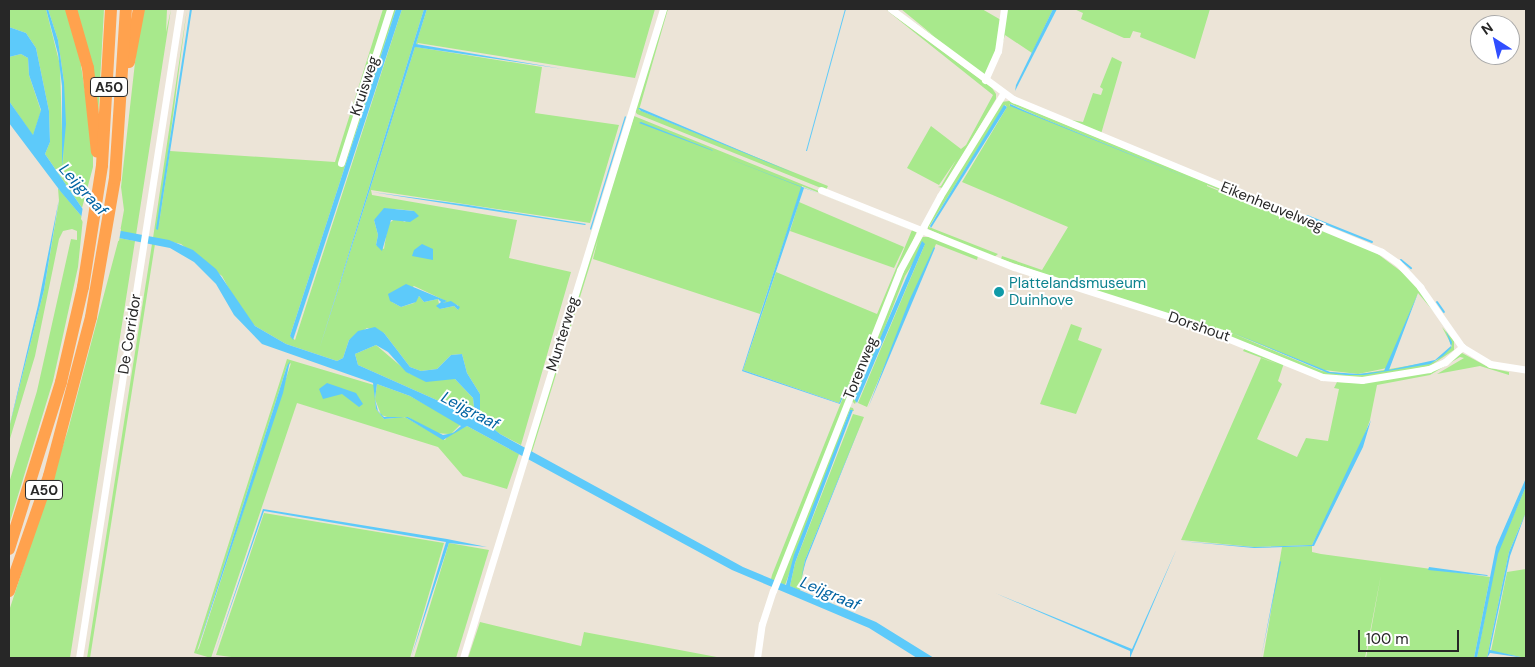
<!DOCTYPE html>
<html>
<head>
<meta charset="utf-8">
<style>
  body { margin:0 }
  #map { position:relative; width:1535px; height:667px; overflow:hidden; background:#ece4d7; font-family:"DM Sans",sans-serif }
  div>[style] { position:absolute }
  .green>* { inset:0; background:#a8e98c }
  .water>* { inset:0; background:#5dcafa }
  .pier>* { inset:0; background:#ece4d7 }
  .stream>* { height:2px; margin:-1px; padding:0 1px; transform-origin:1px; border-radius:1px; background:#5dcafa }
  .street>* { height:7px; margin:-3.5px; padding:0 3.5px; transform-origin:3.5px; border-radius:3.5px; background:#fff }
  .highway>* { height:12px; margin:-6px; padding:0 6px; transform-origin:6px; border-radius:6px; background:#ffa24e }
  .dots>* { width:14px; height:14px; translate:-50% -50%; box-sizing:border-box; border:2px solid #fff; border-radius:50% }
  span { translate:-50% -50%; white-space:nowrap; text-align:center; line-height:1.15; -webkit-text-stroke:4px #fff; paint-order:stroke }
  .shield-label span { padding:1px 4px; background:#fff; border:1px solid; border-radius:4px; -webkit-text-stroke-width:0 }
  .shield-label { font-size:14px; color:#272727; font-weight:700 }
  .street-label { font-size:15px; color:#272727 }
  .culture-label { font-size:15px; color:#0d838f }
  .left { translate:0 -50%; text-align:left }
  .water-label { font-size:16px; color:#0063a2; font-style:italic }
  .frame { position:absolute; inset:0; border:10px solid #272727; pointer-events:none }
  .north { position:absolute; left:1470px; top:15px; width:50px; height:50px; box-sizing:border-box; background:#fff; border:1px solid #a9a9a9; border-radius:50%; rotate:325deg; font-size:14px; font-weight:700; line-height:20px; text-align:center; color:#272727 }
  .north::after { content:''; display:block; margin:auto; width:18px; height:22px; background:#304eff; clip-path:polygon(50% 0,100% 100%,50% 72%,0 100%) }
  .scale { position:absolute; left:1358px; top:630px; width:101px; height:22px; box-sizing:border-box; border:2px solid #272727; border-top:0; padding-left:6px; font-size:15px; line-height:18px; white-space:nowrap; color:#272727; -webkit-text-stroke:4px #fff; paint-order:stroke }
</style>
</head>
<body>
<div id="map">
  <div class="green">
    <i style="clip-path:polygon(9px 9px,46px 9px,60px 65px,63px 167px,64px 82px,58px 40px,48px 9px,68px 9px,76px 32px,93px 145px,93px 167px,82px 208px,45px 154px,50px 142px,49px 111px,36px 48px,26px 33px,9px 27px)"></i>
    <i style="clip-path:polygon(73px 9px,104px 9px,98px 119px)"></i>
    <i style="clip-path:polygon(141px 9px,167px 9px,166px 32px,171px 9px,136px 235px,120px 232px,124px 210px,121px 187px)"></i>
    <i style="clip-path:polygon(evenodd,187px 9px,158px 230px,170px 151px,335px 162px,383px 9px,396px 9px,290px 336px,295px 340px,402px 9px,424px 9px,319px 350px,427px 9px,655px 9px,635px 78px,418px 43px,416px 47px,542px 67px,535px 113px,619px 125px,590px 223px,371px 190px,372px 195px,517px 220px,509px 258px,571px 272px,521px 445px,500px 434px,480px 419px,480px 394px,467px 373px,462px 354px,451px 355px,437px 369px,421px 371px,410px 367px,384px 333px,367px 328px,349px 340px,343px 358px,337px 361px,286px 344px,255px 326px,240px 309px,222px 276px,181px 244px,153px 238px,187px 9px,396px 209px,414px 211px,405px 222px,396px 218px,388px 224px,384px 249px,376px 245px,378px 235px,374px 220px,396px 209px,187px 9px,414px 286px,446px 301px,443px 303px,458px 305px,458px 310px,454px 306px,440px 309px,438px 299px,424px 302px,419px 296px,414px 303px,401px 307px,392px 302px,414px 286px)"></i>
    <i style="clip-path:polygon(665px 9px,668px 9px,639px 110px,828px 186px,826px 190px,637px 114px,635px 111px)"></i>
    <i style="clip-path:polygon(885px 9px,992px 88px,996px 94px,996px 99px,943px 188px,938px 187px,941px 186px,956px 160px,939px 185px,907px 168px,931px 126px,961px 149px,966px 145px,993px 95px)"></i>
    <i style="clip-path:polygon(895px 9px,934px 36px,901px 9px,982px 9px,1001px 20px,996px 52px,988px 73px,983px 75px)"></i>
    <i style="clip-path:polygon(1005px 9px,1053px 9px,1032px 53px,1005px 35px,999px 54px)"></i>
    <i style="clip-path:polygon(1074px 9px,1210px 9px,1195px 59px,1140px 37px,1141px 33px,1133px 31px,1130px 38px,1124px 38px,1081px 19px,1083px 13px)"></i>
    <i style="clip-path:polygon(21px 54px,28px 58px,29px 75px,41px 111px,33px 136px,9px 101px,9px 57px)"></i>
    <i style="clip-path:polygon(1112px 57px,1122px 62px,1101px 134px,1066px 119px,1083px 122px,1093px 93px,1101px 95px,1103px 89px,1100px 87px)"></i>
    <i style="clip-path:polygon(evenodd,1009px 101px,1375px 252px,1410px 278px,1439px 318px,1418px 293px,1387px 368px,1358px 374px,1324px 370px,1232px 333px,1322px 371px,1355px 375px,1436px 361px,1452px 346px,1442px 327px,1454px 341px,1454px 350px,1430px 366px,1362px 379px,1323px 375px,1252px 345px,1001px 259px,1002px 256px,1042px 270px,1068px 227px,962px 182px,1007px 107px,1005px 105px,929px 227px,998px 254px,993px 258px,928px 229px,927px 223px,1001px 102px,1009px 101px,1011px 104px,1042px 118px,1201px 183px,1009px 105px,1011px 104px,1009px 101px,1207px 185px,1279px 214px,1323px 233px,1207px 186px,1207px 185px)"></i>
    <i style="clip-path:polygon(634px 116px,917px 231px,775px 581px,771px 579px,772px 575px,848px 385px,839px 403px,743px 370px,776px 272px,877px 314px,912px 230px,802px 186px,760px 314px,593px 259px,598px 239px,532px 452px,529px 450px)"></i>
    <i style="clip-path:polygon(58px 188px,83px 218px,78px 267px,53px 381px,9px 525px,9px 483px,37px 391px,71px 239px,77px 240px,77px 231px,72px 229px,63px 231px,59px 239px,35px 356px,9px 442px,9px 428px,44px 290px,59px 201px)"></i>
    <i style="clip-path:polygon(799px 202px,904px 247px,894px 268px,790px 231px)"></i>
    <i style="clip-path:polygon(922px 237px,931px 237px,978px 256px,977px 260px,936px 244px,867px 407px,858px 403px,925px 244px,905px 276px,855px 404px,852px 401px,904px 266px)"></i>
    <i style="clip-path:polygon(119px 238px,135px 241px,70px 658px,9px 658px,9px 611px,68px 430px)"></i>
    <i style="clip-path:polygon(152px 244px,155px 244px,90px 658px,87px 658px)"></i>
    <i style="clip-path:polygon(1071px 324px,1082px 328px,1078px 340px,1102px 349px,1076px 414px,1040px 404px)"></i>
    <i style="clip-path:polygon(376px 345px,410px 374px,455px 379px,473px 398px,474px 407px,465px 412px,459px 410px,358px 365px,355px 354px)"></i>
    <i style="clip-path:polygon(1246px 346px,1284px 363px,1278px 381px,1282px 384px,1257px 439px,1297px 457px,1306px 438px,1328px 441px,1339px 389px,1334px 388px,1337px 382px,1361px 383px,1426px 372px,1462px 353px,1490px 368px,1509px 372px,1509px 375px,1480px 366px,1437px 374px,1464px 358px,1460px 357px,1430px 375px,1377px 385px,1370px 420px,1358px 453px,1312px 545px,1254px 547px,1181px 540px,1261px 358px,1278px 364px,1243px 351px)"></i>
    <i style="clip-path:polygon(evenodd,287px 359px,374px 385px,374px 388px,376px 409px,384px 419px,405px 417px,445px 440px,449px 434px,434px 433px,408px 417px,390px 418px,381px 415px,375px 399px,377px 384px,410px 396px,461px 424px,452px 433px,467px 426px,519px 454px,507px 489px,463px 476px,438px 447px,297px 403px,211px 658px,194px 653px,287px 359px,291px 363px,199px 648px,197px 651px,287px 366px,291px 363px)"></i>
    <i style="clip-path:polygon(849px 407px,853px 408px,854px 411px,850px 410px,785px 585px,779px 582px)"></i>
    <i style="clip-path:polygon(853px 414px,864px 417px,805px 560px,800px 591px,790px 586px,795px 563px)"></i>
    <i style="clip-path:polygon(1526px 486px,1526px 512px,1509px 552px,1487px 658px,1477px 658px,1497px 554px)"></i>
    <i style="clip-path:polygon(264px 513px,444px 543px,410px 658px,239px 658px,216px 655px)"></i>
    <i style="clip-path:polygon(449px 543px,489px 550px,456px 658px,414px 658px)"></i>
    <i style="clip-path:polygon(1312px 546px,1312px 552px,1321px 554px,1490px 577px,1474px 658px,1366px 658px,1381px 575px,1365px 658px,1263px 658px,1282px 547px)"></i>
    <i style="clip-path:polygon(1526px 569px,1526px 658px,1491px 651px,1507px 572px)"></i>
    <i style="clip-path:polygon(480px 622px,581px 646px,584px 632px,722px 658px,468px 658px)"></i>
  </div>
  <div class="water">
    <i style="clip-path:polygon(46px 9px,48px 9px,58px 40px,64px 82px,66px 124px,62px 167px,62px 86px,58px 54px)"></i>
    <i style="clip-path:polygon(190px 9px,192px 9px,158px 230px,156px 229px)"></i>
    <i style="clip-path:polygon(396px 9px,402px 9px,293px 340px,290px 336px)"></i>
    <i style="clip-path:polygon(424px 9px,427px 9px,416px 44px,563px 69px,415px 47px,319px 350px)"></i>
    <i style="clip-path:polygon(845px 9px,846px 9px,807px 151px,806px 151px)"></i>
    <i style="clip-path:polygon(1053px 9px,1057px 9px,1015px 91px,1016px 85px)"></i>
    <i style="clip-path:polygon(evenodd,9px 27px,26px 33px,36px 48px,49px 111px,50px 142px,45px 154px,82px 208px,93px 219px,111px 229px,169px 240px,193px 250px,216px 269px,255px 326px,286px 344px,337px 361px,343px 358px,349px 340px,358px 331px,375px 327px,384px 333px,410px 367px,421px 371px,437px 369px,451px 355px,462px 354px,467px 373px,480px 394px,480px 418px,500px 434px,743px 567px,786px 585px,794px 555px,850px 410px,853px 410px,795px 563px,790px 586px,876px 622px,934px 658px,917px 658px,869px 628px,732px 570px,467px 426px,443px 440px,405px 417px,384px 419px,376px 409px,373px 383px,262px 344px,234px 315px,216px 284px,194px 262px,170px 248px,119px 238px,83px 218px,61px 192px,9px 123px,9px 101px,33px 135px,41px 110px,29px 75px,28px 58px,21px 54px,9px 57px,9px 27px,376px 345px,388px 352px,406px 372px,426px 382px,455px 379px,473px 398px,474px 407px,465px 412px,459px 410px,358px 365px,355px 354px,376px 345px,9px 27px,377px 384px,410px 396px,461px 426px,453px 433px,443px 435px,408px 417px,384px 417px,378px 411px,375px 399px,377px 384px)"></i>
    <i style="clip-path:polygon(1010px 104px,1042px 118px,1201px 183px,1010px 106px)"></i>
    <i style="clip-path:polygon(1004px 105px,1007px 107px,931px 228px,930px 226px)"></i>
    <i style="clip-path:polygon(638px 108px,640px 108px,796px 174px,641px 111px)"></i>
    <i style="clip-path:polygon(625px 116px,626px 117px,591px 230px,590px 229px)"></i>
    <i style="clip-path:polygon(641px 122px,712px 150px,713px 151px,639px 123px)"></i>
    <i style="clip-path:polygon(717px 154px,818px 193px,804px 188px,743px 370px,839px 403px,848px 384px,840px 404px,742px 371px,801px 187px)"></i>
    <i style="clip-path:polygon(372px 192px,468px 205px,586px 224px,585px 225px)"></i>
    <i style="clip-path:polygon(59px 199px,44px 290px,9px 428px,38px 305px)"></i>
    <i style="clip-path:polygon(384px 208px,414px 211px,419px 216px,410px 222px,391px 220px,382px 251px,376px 245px,378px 235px,374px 220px)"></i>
    <i style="clip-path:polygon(922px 241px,925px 244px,857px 403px,854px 399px)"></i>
    <i style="clip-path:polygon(422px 244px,433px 249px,433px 260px,412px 256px,414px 250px)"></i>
    <i style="clip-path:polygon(934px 247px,935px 248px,868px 408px,909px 301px)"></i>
    <i style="clip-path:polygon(406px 284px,447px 301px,443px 303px,451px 301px,460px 307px,458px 310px,454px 306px,440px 309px,436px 306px,441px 302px,438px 299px,424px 302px,419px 296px,416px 302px,401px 307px,390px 301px,388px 294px)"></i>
    <i style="clip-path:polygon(1418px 293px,1389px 370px,1435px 360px,1451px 346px,1446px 331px,1452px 342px,1451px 348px,1443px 356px,1430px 364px,1364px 375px,1346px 375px,1328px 373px,1231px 332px,1330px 372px,1358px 374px,1384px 371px)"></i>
    <i style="clip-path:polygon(290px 361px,283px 393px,197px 651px,287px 366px)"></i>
    <i style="clip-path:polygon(327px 383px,356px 393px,363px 404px,359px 407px,342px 394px,323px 399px,319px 389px)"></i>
    <i style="clip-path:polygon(1371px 420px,1363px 447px,1314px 546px,1254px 548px,1180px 541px,1254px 547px,1312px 545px)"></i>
    <i style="clip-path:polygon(862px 421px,806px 561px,801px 579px,805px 560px)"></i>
    <i style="clip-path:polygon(1526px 478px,1526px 486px,1498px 554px,1477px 658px,1474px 658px,1496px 547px)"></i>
    <i style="clip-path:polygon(263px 509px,447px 539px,487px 547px,449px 543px,411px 658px,446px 542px,264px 511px,213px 658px)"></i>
    <i style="clip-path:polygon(1526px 512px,1510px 556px,1490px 650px,1525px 658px,1490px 653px,1487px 658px,1509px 552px)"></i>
    <i style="clip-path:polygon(1177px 548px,1130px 658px,1130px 651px,995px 593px,1132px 649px)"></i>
    <i style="clip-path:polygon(1280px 561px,1281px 562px,1261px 658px)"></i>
    <i style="clip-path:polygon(1429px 567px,1487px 575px,1488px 576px,1428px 570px)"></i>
  </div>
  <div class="pier">
    <i style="clip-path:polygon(83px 206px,103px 223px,121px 229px,119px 241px,96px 233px,85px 225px,81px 219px)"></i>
  </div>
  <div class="stream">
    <i style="left:1307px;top:216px;width:70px;rotate:21.8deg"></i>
    <i style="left:1401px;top:260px;width:13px;rotate:39deg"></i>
    <i style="left:1437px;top:302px;width:12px;rotate:55deg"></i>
  </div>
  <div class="street">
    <i style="left:891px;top:9px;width:152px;rotate:36.4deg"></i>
    <i style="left:1013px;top:99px;width:399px;rotate:22.5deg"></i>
    <i style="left:1382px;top:252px;width:19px;rotate:35deg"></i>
    <i style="left:1398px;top:263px;width:33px;rotate:47deg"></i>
    <i style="left:1420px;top:287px;width:73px;rotate:55deg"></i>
    <i style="left:1462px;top:347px;width:33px;rotate:31deg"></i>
    <i style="left:1490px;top:364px;width:36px;rotate:9deg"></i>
    <i style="left:985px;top:80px;width:32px;rotate:-66deg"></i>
    <i style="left:998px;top:51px;width:42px;rotate:-81.9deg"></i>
    <i style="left:341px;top:163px;width:162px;rotate:-72.3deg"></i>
    <i style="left:821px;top:190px;width:208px;rotate:21.8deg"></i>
    <i style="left:1014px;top:267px;width:185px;rotate:17.7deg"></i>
    <i style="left:1190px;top:323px;width:143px;rotate:22.2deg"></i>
    <i style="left:1322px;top:377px;width:40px;rotate:4.3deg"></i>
    <i style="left:1362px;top:380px;width:68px;rotate:-9.3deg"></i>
    <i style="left:1429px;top:369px;width:17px;rotate:-24deg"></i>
    <i style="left:1445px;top:362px;width:23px;rotate:-41deg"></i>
    <i style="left:79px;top:658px;width:657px;rotate:-81.15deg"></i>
    <i style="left:463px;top:658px;width:679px;rotate:-72.87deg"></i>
    <i style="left:757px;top:658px;width:34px;rotate:-82deg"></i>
    <i style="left:762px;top:624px;width:35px;rotate:-72deg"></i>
    <i style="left:773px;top:591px;width:345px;rotate:-68.4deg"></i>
    <i style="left:900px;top:270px;width:84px;rotate:-61.6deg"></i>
    <i style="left:940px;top:196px;width:120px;rotate:-58.3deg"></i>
  </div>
  <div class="highway">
    <i style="left:71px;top:9px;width:61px;rotate:73.9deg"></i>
    <i style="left:88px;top:68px;width:84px;rotate:83.9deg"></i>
    <i style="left:129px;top:62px;width:54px;rotate:-79.3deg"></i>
    <i style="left:9px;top:549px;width:175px;rotate:-72.7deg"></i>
    <i style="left:61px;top:382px;width:98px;rotate:-77deg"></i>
    <i style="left:83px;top:287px;width:123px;rotate:-81.1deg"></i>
    <i style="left:102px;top:165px;width:156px;rotate:-86.7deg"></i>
    <i style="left:9px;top:591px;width:122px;rotate:-70.8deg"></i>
    <i style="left:49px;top:476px;width:164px;rotate:-75.2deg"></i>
    <i style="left:91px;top:317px;width:141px;rotate:-80.2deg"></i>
    <i style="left:115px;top:178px;width:169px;rotate:-86.3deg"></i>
  </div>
  <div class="dots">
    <i style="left:999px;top:292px;background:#0f9aa8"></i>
  </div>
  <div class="shield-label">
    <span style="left:109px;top:87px">A50</span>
    <span style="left:44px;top:490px">A50</span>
  </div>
  <div class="street-label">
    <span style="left:365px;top:86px;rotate:-72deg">Kruisweg</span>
    <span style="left:1272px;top:207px;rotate:22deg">Eikenheuvelweg</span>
    <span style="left:1199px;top:327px;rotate:19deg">Dorshout</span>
    <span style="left:130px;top:334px;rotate:-81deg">De Corridor</span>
    <span style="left:563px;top:334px;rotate:-73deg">Munterweg</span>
    <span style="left:861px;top:368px;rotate:-68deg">Torenweg</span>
  </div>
  <div class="culture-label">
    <span class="left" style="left:1009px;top:292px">Plattelandsmuseum<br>Duinhove</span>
  </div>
  <div class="water-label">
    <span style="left:83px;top:190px;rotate:48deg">Leijgraaf</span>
    <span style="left:470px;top:411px;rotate:28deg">Leijgraaf</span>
    <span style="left:830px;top:594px;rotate:23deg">Leijgraaf</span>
  </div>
  <div class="frame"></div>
  <div class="north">N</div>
  <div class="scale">100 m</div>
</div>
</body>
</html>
